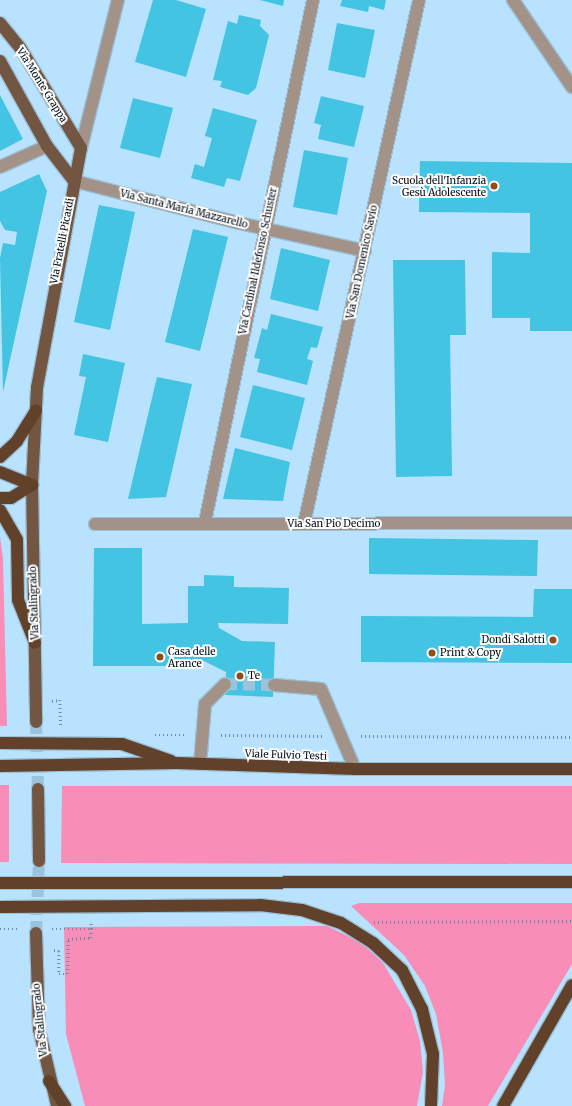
<!DOCTYPE html>
<html>
<head>
<meta charset="utf-8">
<style>
  body { margin:0 }
  #map { position:relative; width:572px; height:1106px; overflow:hidden; background:#b8e2fd; font-family:Merriweather,serif }
  div>[style] { position:absolute }
  .green>* { inset:0; background:#f88eb7 }
  .building>* { inset:0; background:#42c4e2 }
  .minor-tunnel>* { height:12px; margin-top:-6px; transform-origin:0; background:repeating-linear-gradient(90deg,#9dc2db 0 12px,transparent 0 18px) }
  .major-tunnel>* { height:12px; margin-top:-6px; transform-origin:0; background:repeating-linear-gradient(90deg,#9dc2db 0 12px,transparent 0 18px) }
  .path>* { height:2.5px; margin-top:-1.25px; transform-origin:0; background:repeating-linear-gradient(90deg,#6e8c9f 0 1px,transparent 0 4px) }
  .roads { filter:drop-shadow(1px 0 #9bc0d8) drop-shadow(-1px 0 #9bc0d8) drop-shadow(0 1px #9bc0d8) drop-shadow(0 -1px #9bc0d8) }
  .minor>* { height:12px; margin:-6px; padding:0 6px; transform-origin:6px; border-radius:6px; background:#a39287 }
  .major>* { height:12px; margin:-6px; padding:0 6px; transform-origin:6px; border-radius:6px; background:#735642 }
  .highway>* { height:12px; margin:-6px; padding:0 6px; transform-origin:6px; border-radius:6px; background:#614129 }
  .dots>* { width:11px; height:11px; translate:-50% -50%; box-sizing:border-box; border:2px solid #fdfdfd; border-radius:50% }
  span { translate:-50% -50%; white-space:nowrap; text-align:center; line-height:1.15; -webkit-text-stroke:4px #fdfdfd; paint-order:stroke }
  .street-label { font-size:10px; color:#020f18 }
  .poi-label { font-size:10px; color:#020f18 }
  .right { translate:-100% -50%; text-align:right }
  .left { translate:0 -50%; text-align:left }
</style>
</head>
<body>
<div id="map">
  <div class="green">
    <i style="clip-path:polygon(0 536px,3px 559px,7px 726px,0 726px)"></i>
    <i style="clip-path:polygon(0 785px,9px 785px,9px 862px,0 862px)"></i>
    <i style="clip-path:polygon(62px 786px,572px 786px,572px 864px,61px 863px)"></i>
    <i style="clip-path:polygon(359px 903px,572px 903px,572px 964px,488px 1106px,442px 1106px,445px 1085px,443px 1053px,436px 1014px,425px 986px,404px 955px,351px 906px)"></i>
    <i style="clip-path:polygon(327px 926px,362px 943px,383px 963px,411px 1010px,420px 1041px,423px 1072px,417px 1106px,85px 1106px,66px 1034px,64px 927px)"></i>
  </div>
  <div class="building">
    <i style="clip-path:polygon(153px 0,176px 0,206px 9px,186px 77px,135px 62px)"></i>
    <i style="clip-path:polygon(260px 0,284px 0,283px 6px)"></i>
    <i style="clip-path:polygon(342px 0,386px 0,384px 10px,369px 6px,368px 12px,340px 6px)"></i>
    <i style="clip-path:polygon(239px 15px,261px 20px,260px 26px,269px 35px,256px 88px,248px 95px,220px 87px,222px 81px,213px 80px,228px 21px,237px 24px)"></i>
    <i style="clip-path:polygon(337px 23px,375px 30px,365px 78px,328px 70px)"></i>
    <i style="clip-path:polygon(0 95px,23px 139px,0 151px)"></i>
    <i style="clip-path:polygon(321px 96px,364px 106px,354px 147px,318px 139px,321px 125px,314px 123px)"></i>
    <i style="clip-path:polygon(133px 98px,173px 108px,160px 158px,120px 148px)"></i>
    <i style="clip-path:polygon(213px 108px,257px 120px,240px 181px,227px 178px,224px 187px,191px 178px,195px 164px,204px 167px,212px 138px,205px 136px)"></i>
    <i style="clip-path:polygon(304px 150px,348px 158px,337px 215px,293px 207px)"></i>
    <i style="clip-path:polygon(420px 161px,572px 163px,572px 331px,530px 331px,530px 318px,492px 318px,492px 252px,530px 253px,530px 213px,419px 212px)"></i>
    <i style="clip-path:polygon(39px 174px,47px 191px,3px 392px,0 258px,3px 243px,15px 245px,17px 232px,5px 230px,0 221px,0 192px)"></i>
    <i style="clip-path:polygon(99px 205px,135px 212px,110px 330px,74px 322px)"></i>
    <i style="clip-path:polygon(193px 229px,228px 237px,200px 351px,165px 342px)"></i>
    <i style="clip-path:polygon(281px 248px,330px 260px,318px 311px,270px 299px)"></i>
    <i style="clip-path:polygon(393px 260px,465px 260px,466px 335px,450px 335px,452px 476px,396px 477px)"></i>
    <i style="clip-path:polygon(271px 314px,323px 327px,317px 348px,311px 347px,307px 359px,313px 361px,307px 385px,257px 372px,260px 359px,254px 358px,262px 328px,267px 330px)"></i>
    <i style="clip-path:polygon(83px 354px,125px 363px,108px 442px,74px 435px,86px 377px,79px 376px)"></i>
    <i style="clip-path:polygon(157px 377px,192px 384px,166px 497px,128px 499px)"></i>
    <i style="clip-path:polygon(253px 385px,305px 398px,292px 450px,240px 437px)"></i>
    <i style="clip-path:polygon(235px 448px,290px 462px,283px 501px,223px 499px)"></i>
    <i style="clip-path:polygon(369px 538px,538px 540px,537px 576px,369px 574px)"></i>
    <i style="clip-path:polygon(94px 548px,142px 548px,142px 624px,188px 623px,188px 586px,204px 586px,204px 575px,234px 576px,234px 587px,289px 588px,288px 624px,218px 623px,219px 628px,242px 641px,275px 642px,273px 697px,225px 695px,226px 672px,202px 660px,198px 666px,93px 666px)"></i>
    <i style="clip-path:polygon(534px 589px,572px 589px,572px 663px,361px 662px,361px 616px,533px 617px)"></i>
  </div>
  <div class="minor-tunnel">
    <i style="left:225px;top:684px;width:49px;rotate:1.2deg"></i>
  </div>
  <div class="major-tunnel">
    <i style="left:36px;top:722px;width:67px;rotate:88.3deg"></i>
    <i style="left:36px;top:933px;width:72px;rotate:-87.6deg"></i>
  </div>
  <div class="path">
    <i style="left:52px;top:701px;width:8px;rotate:-7deg"></i>
    <i style="left:60px;top:700px;width:26px;rotate:88deg"></i>
    <i style="left:155px;top:735px;width:31px"></i>
    <i style="left:221px;top:735px;width:101px;rotate:0.6deg"></i>
    <i style="left:361px;top:736px;width:211px;rotate:0.3deg"></i>
    <i style="left:374px;top:922px;width:198px;rotate:-0.3deg"></i>
    <i style="left:0;top:929px;width:19px"></i>
    <i style="left:52px;top:929px;width:39px"></i>
    <i style="left:91px;top:929px;width:6px;rotate:-90deg"></i>
    <i style="left:54px;top:950px;width:5px;rotate:11deg"></i>
    <i style="left:59px;top:951px;width:23px;rotate:90deg"></i>
    <i style="left:59px;top:974px;width:8px"></i>
    <i style="left:67px;top:974px;width:35px;rotate:-88deg"></i>
    <i style="left:68px;top:939px;width:22px;rotate:-3deg"></i>
    <i style="left:90px;top:938px;width:9px;rotate:-84deg"></i>
  </div>
  <div class="roads">
    <div class="minor">
      <i style="left:513px;top:0;width:105px;rotate:55.9deg"></i>
      <i style="left:81px;top:148px;width:153px;rotate:-76deg"></i>
      <i style="left:0;top:167px;width:51px;rotate:-24.1deg"></i>
      <i style="left:74px;top:181px;width:170px;rotate:14.3deg"></i>
      <i style="left:239px;top:223px;width:129px;rotate:12.5deg"></i>
      <i style="left:205px;top:522px;width:533px;rotate:-78.31deg"></i>
      <i style="left:95px;top:524px;width:477px;rotate:-0.1deg"></i>
      <i style="left:304px;top:524px;width:536px;rotate:-77.62deg"></i>
      <i style="left:274px;top:685px;width:47px;rotate:4.9deg"></i>
      <i style="left:321px;top:689px;width:87px;rotate:67deg"></i>
      <i style="left:200px;top:764px;width:60px;rotate:-85.2deg"></i>
      <i style="left:205px;top:704px;width:28px;rotate:-45deg"></i>
    </div>
    <div class="major">
      <i style="left:0;top:23px;width:33px;rotate:51deg"></i>
      <i style="left:21px;top:49px;width:116px;rotate:58.8deg"></i>
      <i style="left:81px;top:148px;width:244px;rotate:100.4deg"></i>
      <i style="left:37px;top:388px;width:97px;rotate:93deg"></i>
      <i style="left:32px;top:485px;width:237px;rotate:89deg"></i>
      <i style="left:0;top:61px;width:97px;rotate:61.1deg"></i>
      <i style="left:47px;top:146px;width:44px;rotate:52.4deg"></i>
      <i style="left:38px;top:789px;width:72px;rotate:89.2deg"></i>
      <i style="left:36px;top:933px;width:96px;rotate:88.2deg"></i>
      <i style="left:39px;top:1029px;width:79px;rotate:76.8deg"></i>
    </div>
    <div class="highway">
      <i style="left:0;top:457px;width:23px;rotate:-43deg"></i>
      <i style="left:17px;top:441px;width:36px;rotate:-58deg"></i>
      <i style="left:0;top:472px;width:35px;rotate:22deg"></i>
      <i style="left:0;top:498px;width:11px"></i>
      <i style="left:11px;top:498px;width:25px;rotate:-32deg"></i>
      <i style="left:0;top:510px;width:34px;rotate:60deg"></i>
      <i style="left:17px;top:540px;width:60px;rotate:89deg"></i>
      <i style="left:18px;top:600px;width:46px;rotate:68.4deg"></i>
      <i style="left:0;top:743px;width:122px;rotate:0.5deg"></i>
      <i style="left:122px;top:744px;width:52px;rotate:19.1deg"></i>
      <i style="left:0;top:766px;width:177px;rotate:-1deg"></i>
      <i style="left:177px;top:763px;width:178px;rotate:1.9deg"></i>
      <i style="left:355px;top:769px;width:217px"></i>
      <i style="left:0;top:883px;width:572px;rotate:-0.1deg"></i>
      <i style="left:0;top:907px;width:260px;rotate:-0.4deg"></i>
      <i style="left:260px;top:905px;width:42px;rotate:6.8deg"></i>
      <i style="left:302px;top:910px;width:41px;rotate:18.4deg"></i>
      <i style="left:341px;top:923px;width:38px;rotate:32deg"></i>
      <i style="left:373px;top:943px;width:40px;rotate:43deg"></i>
      <i style="left:402px;top:970px;width:44px;rotate:62.9deg"></i>
      <i style="left:422px;top:1009px;width:46px;rotate:76.3deg"></i>
      <i style="left:433px;top:1054px;width:52px;rotate:92.2deg"></i>
      <i style="left:49px;top:1081px;width:30px;rotate:57deg"></i>
      <i style="left:503px;top:1106px;width:139px;rotate:-60.3deg"></i>
    </div>
  </div>
  <div class="dots">
    <i style="left:494px;top:186px;background:#8f4e18"></i>
    <i style="left:553px;top:640px;background:#8f4e18"></i>
    <i style="left:432px;top:653px;background:#8f4e18"></i>
    <i style="left:160px;top:657px;background:#8f4e18"></i>
    <i style="left:240px;top:676px;background:#8f4e18"></i>
  </div>
  <div class="street-label">
    <span style="left:42px;top:85px;rotate:58deg">Via Monte Grappa</span>
    <span style="left:184px;top:209px;rotate:14deg">Via Santa Maria Mazzarello</span>
    <span style="left:62px;top:241px;rotate:-79deg">Via Fratelli Picardi</span>
    <span style="left:258px;top:261px;rotate:-78deg">Via Cardinal Ildefonso Schuster</span>
    <span style="left:362px;top:262px;rotate:-78deg">Via San Domenico Savio</span>
    <span style="left:334px;top:524px">Via San Pio Decimo</span>
    <span style="left:34px;top:603px;rotate:-92deg">Via Stalingrado</span>
    <span style="left:286px;top:755px;rotate:2deg">Viale Fulvio Testi</span>
    <span style="left:40px;top:1020px;rotate:-96deg">Via Stalingrado</span>
  </div>
  <div class="poi-label">
    <span class="right" style="left:486px;top:186px">Scuola dell'Infanzia<br>Gesù Adolescente</span>
    <span class="right" style="left:545px;top:640px">Dondi Salotti</span>
    <span class="left" style="left:168px;top:657px">Casa delle<br>Arance</span>
    <span class="left" style="left:440px;top:653px">Print &amp; Copy</span>
    <span class="left" style="left:248px;top:676px">Te</span>
  </div>
</div>
</body>
</html>
